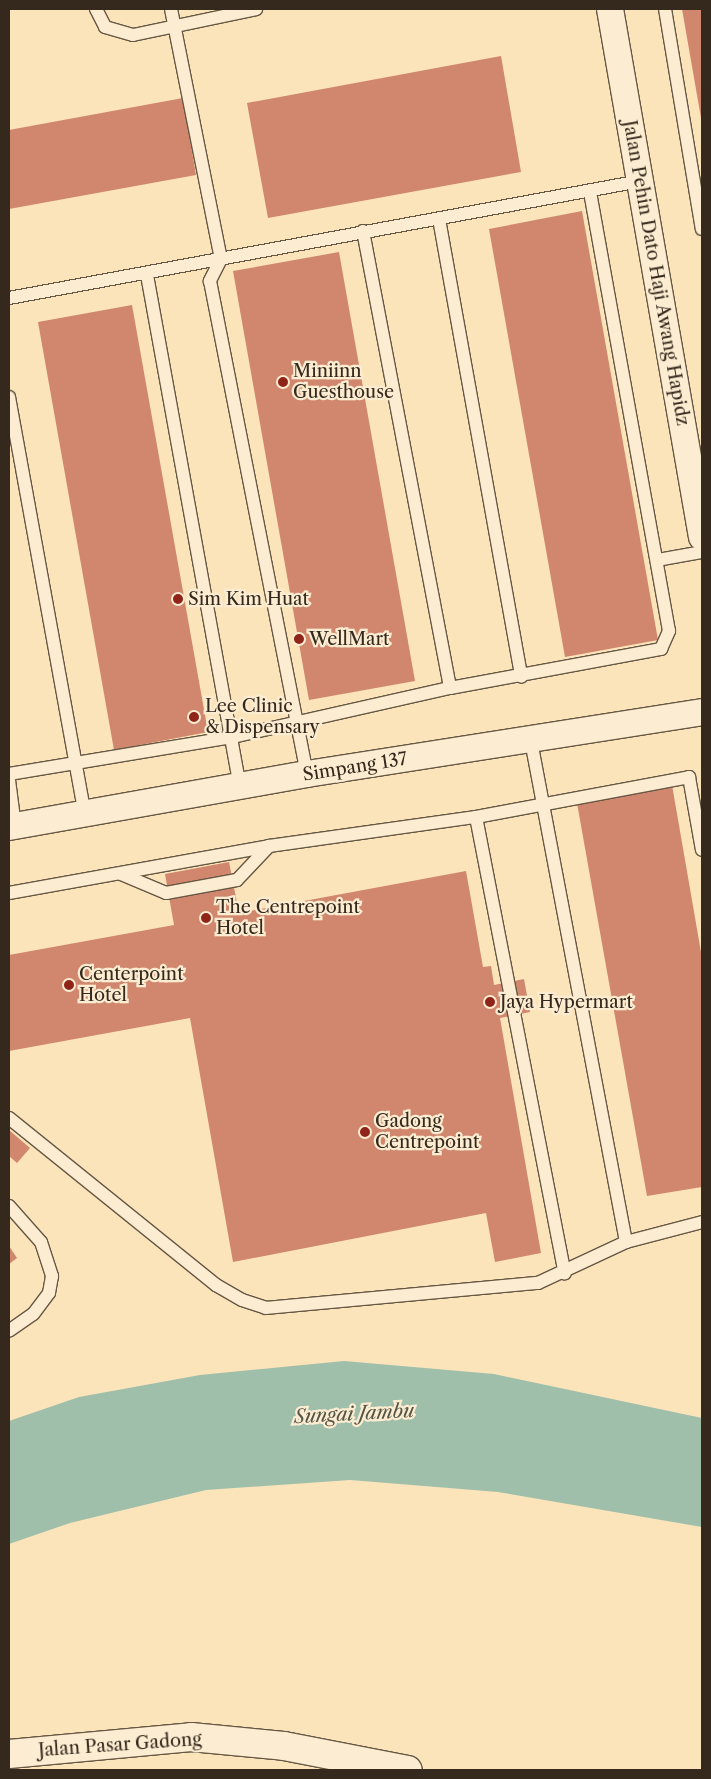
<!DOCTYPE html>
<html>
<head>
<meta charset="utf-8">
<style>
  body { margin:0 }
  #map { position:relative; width:711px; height:1779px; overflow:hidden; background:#fbe4ba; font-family:"Libre Caslon Text",serif }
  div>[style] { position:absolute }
  .water>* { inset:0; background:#9fbfab }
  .building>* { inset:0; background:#d1866e }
  .roads { filter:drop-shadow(1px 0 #665744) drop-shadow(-1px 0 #665744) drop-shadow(0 1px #665744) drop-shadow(0 -1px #665744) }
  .lane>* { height:12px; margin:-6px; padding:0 6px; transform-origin:6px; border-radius:6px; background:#fcedd2 }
  .street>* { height:26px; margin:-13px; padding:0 13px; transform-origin:13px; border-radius:13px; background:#fcedd2 }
  .secondary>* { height:28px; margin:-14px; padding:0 14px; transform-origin:14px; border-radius:14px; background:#fcedd2 }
  .dots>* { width:14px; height:14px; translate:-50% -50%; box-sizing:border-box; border:2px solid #fcedd2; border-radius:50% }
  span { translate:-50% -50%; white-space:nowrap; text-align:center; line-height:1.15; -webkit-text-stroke:4.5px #fcedd2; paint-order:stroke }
  .street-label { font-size:18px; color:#35281c }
  .poi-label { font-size:18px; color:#35281c }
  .left { translate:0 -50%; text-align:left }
  .water-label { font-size:19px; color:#555547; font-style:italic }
  .frame { position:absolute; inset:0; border:10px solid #35281c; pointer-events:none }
</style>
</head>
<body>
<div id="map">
  <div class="water">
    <i style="clip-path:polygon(344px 1361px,494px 1374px,702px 1418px,702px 1527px,498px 1492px,350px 1480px,206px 1490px,70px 1523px,9px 1544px,9px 1421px,79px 1397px,200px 1375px)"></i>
  </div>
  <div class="building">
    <i style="clip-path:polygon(682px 9px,702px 9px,702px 118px,701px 118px)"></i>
    <i style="clip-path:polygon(501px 56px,521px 172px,268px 218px,247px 103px)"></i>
    <i style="clip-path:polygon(183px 98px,196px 175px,9px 209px,9px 130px)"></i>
    <i style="clip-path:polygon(582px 211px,658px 640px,565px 657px,489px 229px)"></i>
    <i style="clip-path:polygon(339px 252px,415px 681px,309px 700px,233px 271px)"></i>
    <i style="clip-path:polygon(132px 305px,208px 732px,114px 750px,38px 322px)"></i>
    <i style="clip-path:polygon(672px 785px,702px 958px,702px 1187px,647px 1196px,577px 803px)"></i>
    <i style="clip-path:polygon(229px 862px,239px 913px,466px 871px,483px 967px,491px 966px,494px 985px,524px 979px,530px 1012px,500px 1018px,541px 1253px,495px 1262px,486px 1213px,233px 1262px,190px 1018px,9px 1051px,9px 955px,174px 925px,165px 874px)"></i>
    <i style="clip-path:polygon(9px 1130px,30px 1148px,17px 1163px,9px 1156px)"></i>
    <i style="clip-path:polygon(9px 1246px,17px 1258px,9px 1264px)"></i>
  </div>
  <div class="roads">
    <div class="lane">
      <i style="left:96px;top:9px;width:20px;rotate:63deg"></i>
      <i style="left:105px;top:27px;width:29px;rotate:16deg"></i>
      <i style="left:133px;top:35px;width:126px;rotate:-11.9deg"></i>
      <i style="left:171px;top:9px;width:255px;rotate:78.7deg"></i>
      <i style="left:221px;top:259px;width:25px;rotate:117deg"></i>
      <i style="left:210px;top:281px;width:502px;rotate:78.87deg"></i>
      <i style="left:665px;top:9px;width:223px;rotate:80.5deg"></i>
      <i style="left:439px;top:219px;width:465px;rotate:79.8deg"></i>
      <i style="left:363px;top:231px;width:465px;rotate:79.2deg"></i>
      <i style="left:147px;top:275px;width:520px;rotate:79.71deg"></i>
      <i style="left:9px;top:298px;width:642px;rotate:-10.5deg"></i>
      <i style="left:9px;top:397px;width:424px;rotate:79.7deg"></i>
      <i style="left:657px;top:560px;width:46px;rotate:-10.1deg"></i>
      <i style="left:531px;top:741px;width:510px;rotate:79.26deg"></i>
      <i style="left:9px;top:774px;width:226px;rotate:-9.4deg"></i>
      <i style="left:232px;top:737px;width:223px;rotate:-12.7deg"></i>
      <i style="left:450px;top:688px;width:215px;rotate:-10.5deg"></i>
      <i style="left:661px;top:649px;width:20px;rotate:-66deg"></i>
      <i style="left:669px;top:631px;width:447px;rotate:-100.2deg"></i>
      <i style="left:9px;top:780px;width:46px;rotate:82.6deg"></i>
      <i style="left:476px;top:817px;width:465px;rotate:79deg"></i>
      <i style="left:121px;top:874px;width:49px;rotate:22.9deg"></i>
      <i style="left:166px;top:893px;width:72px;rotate:-10.4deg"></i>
      <i style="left:237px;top:880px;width:47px;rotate:-46.7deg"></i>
      <i style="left:9px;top:893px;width:264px;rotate:-10.2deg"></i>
      <i style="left:269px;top:846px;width:209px;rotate:-8deg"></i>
      <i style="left:476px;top:817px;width:217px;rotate:-10.6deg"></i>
      <i style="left:689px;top:777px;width:74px;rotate:79.9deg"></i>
      <i style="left:9px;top:1118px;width:266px;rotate:38.9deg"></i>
      <i style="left:216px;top:1285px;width:30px;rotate:30deg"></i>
      <i style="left:242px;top:1300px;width:25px;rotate:18deg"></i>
      <i style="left:266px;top:1308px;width:273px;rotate:-5.3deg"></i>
      <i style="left:538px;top:1283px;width:97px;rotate:-25deg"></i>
      <i style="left:626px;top:1242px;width:79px;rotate:-14.7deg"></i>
      <i style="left:9px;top:1206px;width:48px;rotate:48.4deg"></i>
      <i style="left:41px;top:1242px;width:36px;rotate:72deg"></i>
      <i style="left:52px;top:1276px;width:17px;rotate:100deg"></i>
      <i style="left:49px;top:1293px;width:26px;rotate:127deg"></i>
      <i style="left:33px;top:1314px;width:29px;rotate:145deg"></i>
    </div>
    <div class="street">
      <i style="left:610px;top:9px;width:536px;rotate:80.12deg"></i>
      <i style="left:9px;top:827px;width:303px;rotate:-10.1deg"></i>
      <i style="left:307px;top:774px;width:400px;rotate:-8.9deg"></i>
    </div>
    <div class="secondary">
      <i style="left:9px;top:1754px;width:183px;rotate:-5.3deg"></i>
      <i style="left:191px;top:1737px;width:93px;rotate:5.5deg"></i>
      <i style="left:284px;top:1746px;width:126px;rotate:11deg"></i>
    </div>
  </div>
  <div class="dots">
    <i style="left:283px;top:382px;background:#8f2418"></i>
    <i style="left:178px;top:599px;background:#8f2418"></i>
    <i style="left:299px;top:639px;background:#8f2418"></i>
    <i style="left:194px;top:717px;background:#8f2418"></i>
    <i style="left:206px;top:918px;background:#8f2418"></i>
    <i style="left:69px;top:985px;background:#8f2418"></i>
    <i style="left:490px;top:1002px;background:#8f2418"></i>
    <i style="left:365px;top:1132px;background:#8f2418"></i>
  </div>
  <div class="street-label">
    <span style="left:656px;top:273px;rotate:80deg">Jalan Pehin Dato Haji Awang Hapidz</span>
    <span style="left:355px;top:767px;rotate:-9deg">Simpang 137</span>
    <span style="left:120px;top:1745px;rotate:-4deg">Jalan Pasar Gadong</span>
  </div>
  <div class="poi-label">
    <span class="left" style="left:293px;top:382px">Miniinn<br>Guesthouse</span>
    <span class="left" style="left:188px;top:599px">Sim Kim Huat</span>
    <span class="left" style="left:309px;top:639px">WellMart</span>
    <span class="left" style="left:205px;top:717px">Lee Clinic<br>&amp; Dispensary</span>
    <span class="left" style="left:216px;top:918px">The Centrepoint<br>Hotel</span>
    <span class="left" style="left:79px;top:985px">Centerpoint<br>Hotel</span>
    <span class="left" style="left:500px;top:1002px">Jaya Hypermart</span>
    <span class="left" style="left:375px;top:1132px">Gadong<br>Centrepoint</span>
  </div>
  <div class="water-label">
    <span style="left:354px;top:1414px;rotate:-3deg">Sungai Jambu</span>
  </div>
  <div class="frame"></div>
</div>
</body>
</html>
